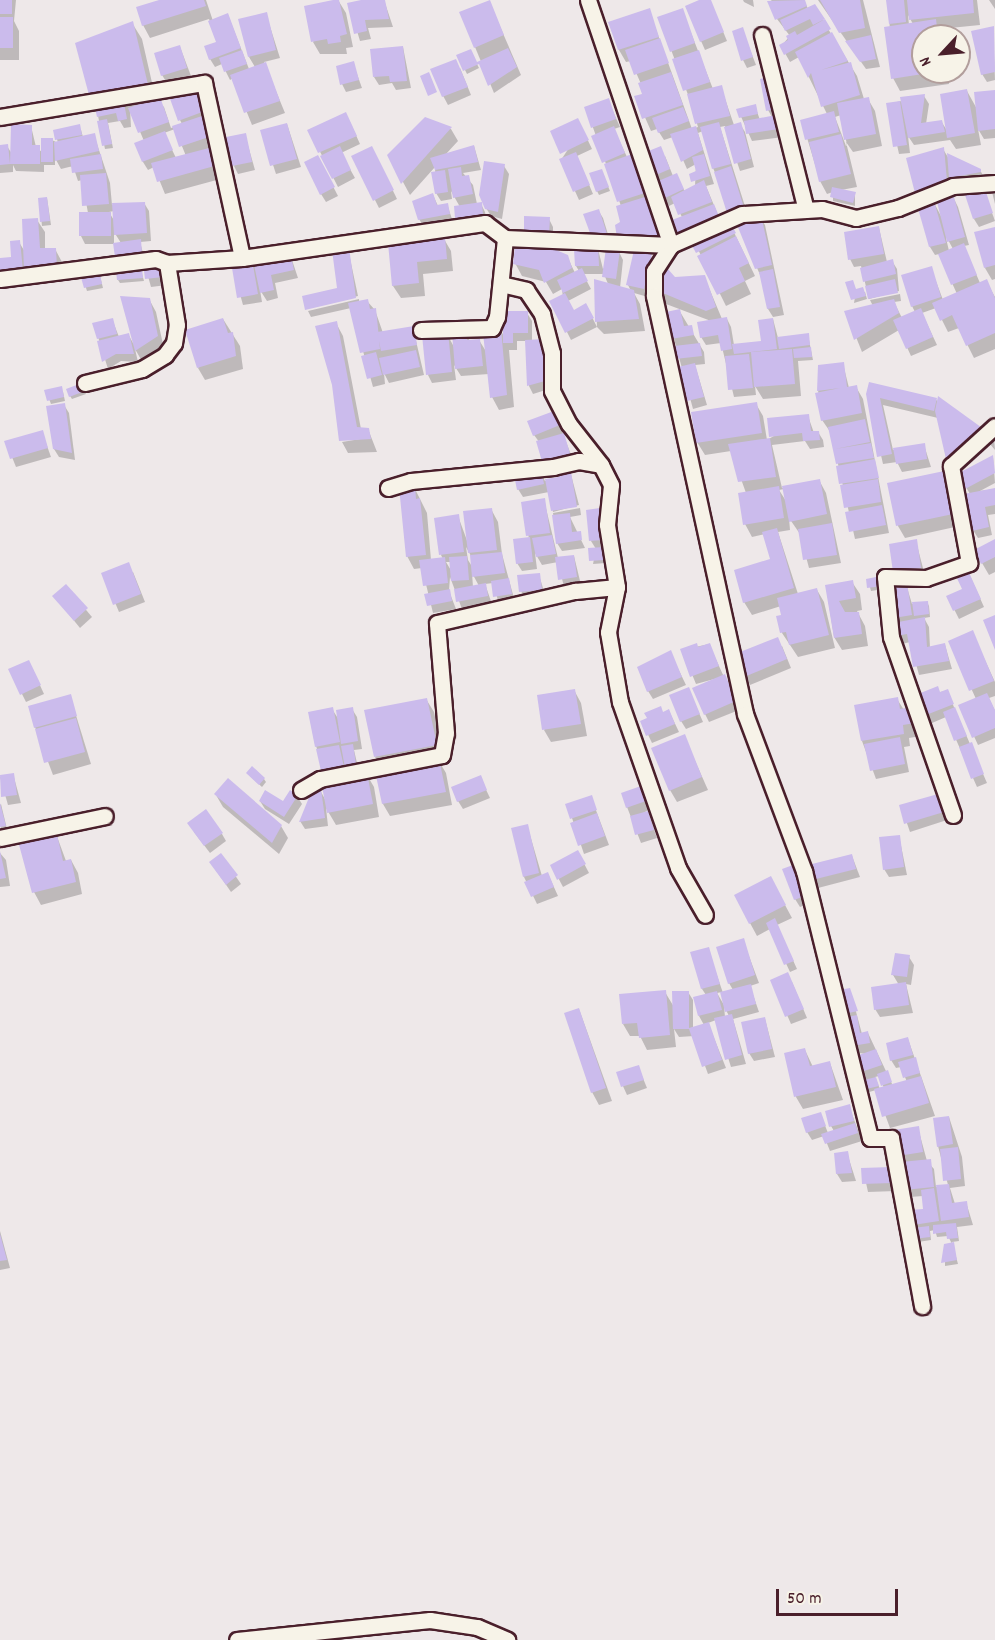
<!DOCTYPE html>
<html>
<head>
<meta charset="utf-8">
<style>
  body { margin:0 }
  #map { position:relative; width:995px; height:1640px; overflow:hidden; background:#eee8e9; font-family:Dekko,sans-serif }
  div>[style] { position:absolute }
  .shadow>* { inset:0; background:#0003 }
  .building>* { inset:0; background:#cbbbec }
  .roads { filter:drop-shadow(2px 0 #4a1f2b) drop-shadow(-2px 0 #4a1f2b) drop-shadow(0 2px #4a1f2b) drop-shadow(0 -2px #4a1f2b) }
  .minor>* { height:15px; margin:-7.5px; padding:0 7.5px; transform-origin:7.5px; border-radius:7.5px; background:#f7f3e8 }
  span { translate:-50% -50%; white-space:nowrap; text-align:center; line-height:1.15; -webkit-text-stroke:4.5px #f7f3e8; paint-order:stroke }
  .north { position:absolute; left:911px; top:24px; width:60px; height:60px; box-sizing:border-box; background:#f7f3e8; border:2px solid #b29e9c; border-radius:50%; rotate:244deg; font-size:16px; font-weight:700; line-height:24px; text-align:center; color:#4a1f2b }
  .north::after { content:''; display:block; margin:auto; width:21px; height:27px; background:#4a1f2b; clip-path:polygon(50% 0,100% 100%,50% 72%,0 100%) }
  .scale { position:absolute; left:776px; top:1589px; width:122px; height:27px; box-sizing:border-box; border:3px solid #4a1f2b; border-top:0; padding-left:8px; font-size:18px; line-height:21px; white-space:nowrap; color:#4a1f2b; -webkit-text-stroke:4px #f7f3e8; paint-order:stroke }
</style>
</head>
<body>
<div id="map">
  <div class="shadow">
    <i style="clip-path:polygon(0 0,16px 0,14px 21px,19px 31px,19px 60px,0 60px)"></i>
    <i style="clip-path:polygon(164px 0,206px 0,213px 21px,228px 15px,249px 69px,255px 67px,249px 57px,266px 14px,280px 58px,264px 62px,285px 113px,252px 125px,233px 78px,230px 80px,222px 64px,215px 67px,210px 59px,218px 43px,209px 19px,150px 38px,143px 25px)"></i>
    <i style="clip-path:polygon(338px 0,346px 13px,353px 47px,346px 48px,347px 54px,320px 54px,313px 42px)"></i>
    <i style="clip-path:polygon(384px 0,393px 27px,368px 28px,371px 39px,360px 41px,349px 4px)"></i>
    <i style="clip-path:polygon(703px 0,710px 0,727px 41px,705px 50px,686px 7px)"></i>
    <i style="clip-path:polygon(743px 0,753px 0,754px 7px,744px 2px)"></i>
    <i style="clip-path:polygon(evenodd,772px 0,804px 0,808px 9px,814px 6px,857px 76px,864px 99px,868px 99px,875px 111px,882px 146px,853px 152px,846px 142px,857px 187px,841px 190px,855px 194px,855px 206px,833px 201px,833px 192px,827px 194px,820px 181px,802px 121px,827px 114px,799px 57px,790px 62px,781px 46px,790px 36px,777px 19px,769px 2px,772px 0,841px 115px,847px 145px,846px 146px,835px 117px,841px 115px)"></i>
    <i style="clip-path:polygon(818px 0,863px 0,880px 67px,866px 69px)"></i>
    <i style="clip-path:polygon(evenodd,888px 0,977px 0,980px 25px,940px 29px,943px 36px,923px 36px,923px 72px,948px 72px,949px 84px,900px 91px,893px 78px,888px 0,908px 15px,913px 24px,909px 25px,908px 15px)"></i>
    <i style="clip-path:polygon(989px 0,995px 0,995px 9px)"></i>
    <i style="clip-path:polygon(489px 1px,521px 75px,494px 93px,475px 47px)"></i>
    <i style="clip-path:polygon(649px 10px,692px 129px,698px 127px,690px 100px,659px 18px,682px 10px,713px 89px,721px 87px,734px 125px,740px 124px,745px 132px,754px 167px,740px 171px,725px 126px,720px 127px,749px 219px,760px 217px,765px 225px,784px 315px,773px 317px,768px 309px,761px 277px,713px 168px,703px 131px,698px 133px,714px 184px,706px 186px,723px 227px,730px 224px,755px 276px,745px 281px,751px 294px,726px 306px,675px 203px,669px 206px,664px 198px,648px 153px,665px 156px,673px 176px,685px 191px,695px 186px,696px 164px,687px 169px,673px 137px,664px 140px,657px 129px,651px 131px,636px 97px,644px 94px,641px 84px,631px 61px,626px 62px,619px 50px,610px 23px)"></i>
    <i style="clip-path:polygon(evenodd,132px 23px,142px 39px,156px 100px,164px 107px,171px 128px,182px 124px,180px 120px,195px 88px,219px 143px,201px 152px,212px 149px,224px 178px,165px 194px,154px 167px,148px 170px,143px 162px,136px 144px,144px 141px,130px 108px,131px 127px,124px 128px,120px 121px,108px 123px,113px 148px,105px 149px,98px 116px,132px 23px,175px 129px,186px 156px,176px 158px,164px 133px,175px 129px)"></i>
    <i style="clip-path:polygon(993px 28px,995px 80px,987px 82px,982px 74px)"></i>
    <i style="clip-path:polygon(742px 29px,756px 65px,747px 68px,743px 60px)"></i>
    <i style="clip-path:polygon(180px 47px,191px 76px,167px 83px,162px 75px)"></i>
    <i style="clip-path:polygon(403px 47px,411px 88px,396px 90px,392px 83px,379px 85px,374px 77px)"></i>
    <i style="clip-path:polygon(472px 54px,479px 68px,467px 74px,458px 56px)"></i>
    <i style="clip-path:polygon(353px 63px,362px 88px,346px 92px,342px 84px)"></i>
    <i style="clip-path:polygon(460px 68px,471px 95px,448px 105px,441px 92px)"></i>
    <i style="clip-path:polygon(768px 78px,783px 137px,752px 141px,738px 110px,755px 106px,760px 120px,772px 117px,768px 110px)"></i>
    <i style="clip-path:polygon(967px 91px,977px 109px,995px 91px,995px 138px,984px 139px,978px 129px,981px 145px,956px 149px,950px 140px,914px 145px,908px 136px,910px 153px,899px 154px,888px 104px,924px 96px,929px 104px,926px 124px,941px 121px,948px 132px)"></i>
    <i style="clip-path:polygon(608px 100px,620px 127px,614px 129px,627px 157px,634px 155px,668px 254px,643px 251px,655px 263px,648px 297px,634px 293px,640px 304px,645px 331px,604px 334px,597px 327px,595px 281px,608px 284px,604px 274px,583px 274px,591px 289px,568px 301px,573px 312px,590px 313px,597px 327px,571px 340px,567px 332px,562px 289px,553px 294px,546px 282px,522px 276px,515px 263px,567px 256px,575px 273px,579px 271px,576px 266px,597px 245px,603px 269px,619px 252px,623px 260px,620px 288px,631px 291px,628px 285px,635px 251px,622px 223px,621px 206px,586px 108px)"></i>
    <i style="clip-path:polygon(425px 119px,451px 129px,458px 141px,446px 154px,474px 146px,481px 170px,463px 173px,473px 185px,477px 204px,481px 204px,485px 212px,487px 222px,461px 226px,457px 218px,460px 207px,451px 191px,452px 199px,441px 201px,436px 193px,435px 167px,410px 195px,389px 156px)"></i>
    <i style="clip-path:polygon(350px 122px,360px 144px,341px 153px,355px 178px,338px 187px,309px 130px)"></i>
    <i style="clip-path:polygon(287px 124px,301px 167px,276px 174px,262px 131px)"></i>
    <i style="clip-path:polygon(evenodd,31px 126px,36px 147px,43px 153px,52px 140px,58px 143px,55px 131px,81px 130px,83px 137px,94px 135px,110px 183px,112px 205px,144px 203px,149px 211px,151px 241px,140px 242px,146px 264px,160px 263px,167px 285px,151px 287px,144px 262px,121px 243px,114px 232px,114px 244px,85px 244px,81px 236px,88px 213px,82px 180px,78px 181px,73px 166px,61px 169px,55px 158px,55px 165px,44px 165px,44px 172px,16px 171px,13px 165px,13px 172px,0 173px,0 146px,7px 146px,12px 154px,31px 126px,114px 211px,115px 222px,109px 212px,114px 211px)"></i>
    <i style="clip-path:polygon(582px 128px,592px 149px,577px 156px,593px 194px,579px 200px,561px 160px)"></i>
    <i style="clip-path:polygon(245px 135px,255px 170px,238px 174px,234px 166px)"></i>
    <i style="clip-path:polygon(evenodd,943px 149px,949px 159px,980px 170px,985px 179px,933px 201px,941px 216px,954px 199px,958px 207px,969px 245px,964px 246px,980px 283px,986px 281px,995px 297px,995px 349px,974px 358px,959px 328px,948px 332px,936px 308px,922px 313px,937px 345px,911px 356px,899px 330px,862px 352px,846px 312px,873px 306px,870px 300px,900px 294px,901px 301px,894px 302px,902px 318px,915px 312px,912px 306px,931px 268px,943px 300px,957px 294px,939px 254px,935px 255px,930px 247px,924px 205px,916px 192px,943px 149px,946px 238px,947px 238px,953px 249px,949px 251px,946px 238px)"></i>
    <i style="clip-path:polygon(376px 156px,397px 199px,379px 208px,375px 200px)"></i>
    <i style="clip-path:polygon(322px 165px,338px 196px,326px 202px,321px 194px)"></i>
    <i style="clip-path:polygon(504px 166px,509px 174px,502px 219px,491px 216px,486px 208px)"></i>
    <i style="clip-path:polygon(603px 174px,610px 191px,599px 195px,597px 191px)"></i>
    <i style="clip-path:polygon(983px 188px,995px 221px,979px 227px,974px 219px)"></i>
    <i style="clip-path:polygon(995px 191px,995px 204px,992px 192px)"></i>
    <i style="clip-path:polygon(433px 195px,438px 206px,447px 204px,453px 222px,424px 227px,419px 219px)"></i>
    <i style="clip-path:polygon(47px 198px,51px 225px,42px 226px,39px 199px)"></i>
    <i style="clip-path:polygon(598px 210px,603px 218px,610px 241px,596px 241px,591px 233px)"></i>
    <i style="clip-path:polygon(549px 219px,553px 227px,553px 243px,525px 234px)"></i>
    <i style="clip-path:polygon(37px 220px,45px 232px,45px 250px,55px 249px,62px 262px,63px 281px,33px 282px,29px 275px,30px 283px,0 286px,0 260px,13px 258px,19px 242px,25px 252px)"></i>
    <i style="clip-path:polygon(879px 228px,887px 262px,892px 261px,897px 269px,899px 291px,869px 299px,861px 266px,854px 267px,850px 259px)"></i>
    <i style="clip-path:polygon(995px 229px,995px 279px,992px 280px,985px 268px)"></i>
    <i style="clip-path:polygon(444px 239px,451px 251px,453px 271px,423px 274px,425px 296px,401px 298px,393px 286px,389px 244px)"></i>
    <i style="clip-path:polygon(348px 249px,358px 296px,307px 308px,339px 289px)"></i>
    <i style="clip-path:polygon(290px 254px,298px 278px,275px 283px,278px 298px,267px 301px,260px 290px,262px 302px,243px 305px,233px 269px)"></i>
    <i style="clip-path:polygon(141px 270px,144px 281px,120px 283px,118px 280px)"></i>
    <i style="clip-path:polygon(99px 272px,103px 288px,87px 291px,82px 275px)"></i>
    <i style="clip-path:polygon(704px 276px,722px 319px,727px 319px,731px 327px,734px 345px,762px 342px,773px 319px,778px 338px,808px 335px,813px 360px,798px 361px,801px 396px,763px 399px,755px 386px,756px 395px,734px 397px,721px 343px,706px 345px,701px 337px,711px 321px,666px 304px,659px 291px,675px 279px)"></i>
    <i style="clip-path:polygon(856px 291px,865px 292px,867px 299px,854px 303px)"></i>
    <i style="clip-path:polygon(149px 299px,156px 312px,164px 349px,143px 363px,135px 349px,138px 362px,121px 361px,108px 369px,94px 324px,112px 319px,119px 337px,128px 334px,133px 343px)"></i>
    <i style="clip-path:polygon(359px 299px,359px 302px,367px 301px,375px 310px,383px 333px,413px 328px,424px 375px,389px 383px,384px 373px,385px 384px,373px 387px,351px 308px,311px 317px,308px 311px)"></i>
    <i style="clip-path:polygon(679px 310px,704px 352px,705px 364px,695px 365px,707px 405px,693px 409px,667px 313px)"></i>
    <i style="clip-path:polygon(527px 313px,532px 321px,532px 342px,549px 389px,533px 394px,529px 386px,527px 341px,517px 341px,517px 350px,509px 350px,514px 407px,499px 410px,492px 397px,489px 374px,461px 376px,454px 365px,456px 380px,432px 383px,428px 375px,447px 334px,454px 347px,466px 334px,470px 341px,479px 340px,487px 353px,501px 331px,505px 338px)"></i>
    <i style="clip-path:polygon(223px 319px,240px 346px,243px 369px,205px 380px,198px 368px)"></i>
    <i style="clip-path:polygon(336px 323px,343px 336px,361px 429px,368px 429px,377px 452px,348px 453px,342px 442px,366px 438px,340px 440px)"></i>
    <i style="clip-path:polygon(843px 364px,849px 388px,856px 387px,863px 399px,889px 533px,855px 539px,831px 433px,822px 420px,818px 390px)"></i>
    <i style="clip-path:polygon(83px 388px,86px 394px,72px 399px,70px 396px)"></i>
    <i style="clip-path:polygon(46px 391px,63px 392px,65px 401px,51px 404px)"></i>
    <i style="clip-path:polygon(867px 394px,936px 400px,984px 431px,990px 442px,994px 438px,995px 450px,990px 444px,954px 471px,947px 459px,938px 418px,883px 405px,893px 450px,924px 445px,931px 467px,902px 472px,897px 462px,883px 464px)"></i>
    <i style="clip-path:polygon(evenodd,756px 404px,763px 416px,767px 440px,808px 416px,814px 433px,818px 432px,823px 440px,824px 447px,810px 449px,805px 441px,772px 445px,782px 488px,819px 480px,826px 493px,841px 563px,809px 568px,800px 534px,789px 518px,790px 530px,778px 532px,798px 594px,817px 590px,824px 602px,835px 648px,798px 657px,782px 633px,781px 606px,752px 615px,744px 602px,772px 560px,765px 534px,752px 537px,745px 524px,746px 493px,731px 451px,705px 455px,697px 442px,756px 404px,784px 489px,786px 501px,779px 490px,784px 489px)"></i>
    <i style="clip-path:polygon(64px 405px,69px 413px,75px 460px,59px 457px,54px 449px)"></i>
    <i style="clip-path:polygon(558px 421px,575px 465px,569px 467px,579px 505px,553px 512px,549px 492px,523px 497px,518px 489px,540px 471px,545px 481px,561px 478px,560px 470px,534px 435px)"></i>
    <i style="clip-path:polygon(42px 432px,51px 457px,16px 467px,6px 442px)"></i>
    <i style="clip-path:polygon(993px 457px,995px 483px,980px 491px,995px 489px,995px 514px,988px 515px,992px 535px,978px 538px,973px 530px,970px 494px,959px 475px)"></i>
    <i style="clip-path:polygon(948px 472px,964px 525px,905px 538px,898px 526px,889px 485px)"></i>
    <i style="clip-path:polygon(evenodd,414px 487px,427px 513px,431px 560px,443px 559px,441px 555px,458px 516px,469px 546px,491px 509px,498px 522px,502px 554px,515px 602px,499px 604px,493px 583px,485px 584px,492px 604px,462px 609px,450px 577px,449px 591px,456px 609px,433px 613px,422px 568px,414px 569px,407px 556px,414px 487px,466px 547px,471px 556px,473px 568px,468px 560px,466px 547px,414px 487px,446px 562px,451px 562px,452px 572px,446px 562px,414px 487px,472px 573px,479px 586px,473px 587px,472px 573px)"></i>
    <i style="clip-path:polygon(544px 500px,558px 558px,574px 556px,581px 585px,564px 587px,558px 562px,542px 565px,535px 553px,537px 569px,522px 571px,517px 563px,529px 539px,523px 503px)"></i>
    <i style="clip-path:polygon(580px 508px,581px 515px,570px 517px,585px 548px,562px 551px,557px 543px,553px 513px)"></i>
    <i style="clip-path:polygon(599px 510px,604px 518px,606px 563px,593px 564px,596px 549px,591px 541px)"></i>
    <i style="clip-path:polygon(916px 541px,925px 576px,899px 580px)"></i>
    <i style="clip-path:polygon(995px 541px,995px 572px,989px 575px,982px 563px)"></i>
    <i style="clip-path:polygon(133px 572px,145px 602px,119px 612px,103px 574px)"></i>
    <i style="clip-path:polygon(539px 575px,546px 598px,525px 599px,521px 591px)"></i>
    <i style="clip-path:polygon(971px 578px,984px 607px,959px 619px,948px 597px,964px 589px)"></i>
    <i style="clip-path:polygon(868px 580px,884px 589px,871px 591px)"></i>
    <i style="clip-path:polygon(852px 582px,860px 594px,862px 610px,857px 611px,865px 626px,868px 646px,842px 650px,834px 637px,826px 586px)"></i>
    <i style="clip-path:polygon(906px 584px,912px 604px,927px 602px,929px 606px,930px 617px,924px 618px,929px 627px,930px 648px,945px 645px,952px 669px,919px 675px,910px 642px,902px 644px,897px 636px,899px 624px,896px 617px)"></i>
    <i style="clip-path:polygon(66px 586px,92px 617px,80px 628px,54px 596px)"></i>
    <i style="clip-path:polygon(972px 632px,995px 682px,995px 696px,989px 698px,995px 711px,995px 738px,978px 745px,960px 706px,976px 699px,950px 642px)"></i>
    <i style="clip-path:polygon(709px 644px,739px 710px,709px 722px,705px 714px,718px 678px,696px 684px,682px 650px)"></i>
    <i style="clip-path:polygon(782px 646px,791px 668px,750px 685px,737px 655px)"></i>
    <i style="clip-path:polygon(670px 652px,686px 685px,653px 699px,648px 691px)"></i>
    <i style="clip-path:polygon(10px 670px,33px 670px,44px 694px,26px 702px)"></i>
    <i style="clip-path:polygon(574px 690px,581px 703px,587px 736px,551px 742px,544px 730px)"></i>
    <i style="clip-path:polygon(947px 691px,987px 783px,977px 787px,946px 717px,932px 723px,920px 695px)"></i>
    <i style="clip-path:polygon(70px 696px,91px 764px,53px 775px,35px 727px)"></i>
    <i style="clip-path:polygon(692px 697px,703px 722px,686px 729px,681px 721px)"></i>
    <i style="clip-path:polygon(426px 699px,434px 712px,443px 757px,437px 758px,446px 773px,452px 805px,390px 816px,383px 804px,384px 771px,375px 757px)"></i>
    <i style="clip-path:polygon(897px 699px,904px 710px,911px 708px,921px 736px,909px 738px,910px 746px,904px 747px,909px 772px,876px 779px,862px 741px,856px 706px)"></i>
    <i style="clip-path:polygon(332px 709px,339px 720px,352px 709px,357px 717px,362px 749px,354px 750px,360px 776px,367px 775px,374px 787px,379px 817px,336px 825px,326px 808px,328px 826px,305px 829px,300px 821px,320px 790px,326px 801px,328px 781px,316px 746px)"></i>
    <i style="clip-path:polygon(669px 711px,679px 732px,652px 743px,642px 722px)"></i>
    <i style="clip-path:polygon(684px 736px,708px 790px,677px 802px,670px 790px)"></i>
    <i style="clip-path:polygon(13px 774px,21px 803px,8px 805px,0 777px)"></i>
    <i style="clip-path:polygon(250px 776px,264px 779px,266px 782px,262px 787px)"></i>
    <i style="clip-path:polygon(480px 777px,490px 798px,463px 809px,458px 801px)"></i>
    <i style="clip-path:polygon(641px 788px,650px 809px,640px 815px,648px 813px,657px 838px,641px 843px,627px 807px)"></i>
    <i style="clip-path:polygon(216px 795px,281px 826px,288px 838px,279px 854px,223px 807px)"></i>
    <i style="clip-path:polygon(297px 796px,302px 804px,289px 824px,265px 809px,260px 801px,284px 803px)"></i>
    <i style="clip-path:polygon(591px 797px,609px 845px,584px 854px,572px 818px)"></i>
    <i style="clip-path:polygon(942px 803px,947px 820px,910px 832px,901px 806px)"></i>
    <i style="clip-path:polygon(1px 804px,7px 829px,1px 831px,0 805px)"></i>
    <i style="clip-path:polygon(527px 825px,542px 876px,548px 874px,558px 896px,537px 904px,524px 877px)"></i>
    <i style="clip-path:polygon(55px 831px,66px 861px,71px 860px,78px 873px,82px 894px,41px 905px,34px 892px)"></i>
    <i style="clip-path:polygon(194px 832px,222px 834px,226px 841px,210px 853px)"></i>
    <i style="clip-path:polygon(899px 836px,907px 875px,889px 877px,884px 869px)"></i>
    <i style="clip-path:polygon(578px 852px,589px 873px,563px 887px,552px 866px)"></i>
    <i style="clip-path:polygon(0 853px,6px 860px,10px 886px,0 887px)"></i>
    <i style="clip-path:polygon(221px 855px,241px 884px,231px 892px,211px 863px)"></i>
    <i style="clip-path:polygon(852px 856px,860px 877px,818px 888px,813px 880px)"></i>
    <i style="clip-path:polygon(792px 867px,808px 904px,800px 907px,795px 899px)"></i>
    <i style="clip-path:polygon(777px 890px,792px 918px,777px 925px,797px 969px,790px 972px,770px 929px,757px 936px,750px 923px)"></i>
    <i style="clip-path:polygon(evenodd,743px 940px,759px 983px,750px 986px,759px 1012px,733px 1019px,746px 1064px,731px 1067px,716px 1020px,708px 1023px,726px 1068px,708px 1074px,694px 1036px,679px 1037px,674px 1029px,676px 1047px,647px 1050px,640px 1036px,630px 1036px,623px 1024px,665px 992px,674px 1007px,688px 992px,693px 1000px,693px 1029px,704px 1025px,699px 1016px,706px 995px,702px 989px,708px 949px,723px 993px,733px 990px,729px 983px,743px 940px,722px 992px,724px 1005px,717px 993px,722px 992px,743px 940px,724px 1006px,729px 1016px,725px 1017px,724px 1006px)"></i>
    <i style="clip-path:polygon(909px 957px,914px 965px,911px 985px,906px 984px,913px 1013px,880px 1017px,875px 1009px,899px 985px,893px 975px)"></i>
    <i style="clip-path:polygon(772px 981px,792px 982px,807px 1018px,791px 1024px)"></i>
    <i style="clip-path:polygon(evenodd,851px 993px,862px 1034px,868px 1033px,893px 1086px,907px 1082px,901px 1067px,896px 1068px,891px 1060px,908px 1039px,935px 1116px,890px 1128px,876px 1090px,866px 1093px,859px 1073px,868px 1054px,858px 1053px,853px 1045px,846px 1013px,851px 993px,879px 1076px,884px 1088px,880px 1089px,875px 1077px,879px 1076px)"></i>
    <i style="clip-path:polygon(579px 1009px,612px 1101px,599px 1105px,592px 1092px)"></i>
    <i style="clip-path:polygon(765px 1019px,775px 1057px,754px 1061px,749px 1053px)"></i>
    <i style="clip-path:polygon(805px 1050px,813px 1067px,830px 1063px,843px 1100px,803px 1109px,796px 1097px,785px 1054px)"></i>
    <i style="clip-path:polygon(638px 1066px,647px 1088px,627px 1095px,617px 1073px)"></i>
    <i style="clip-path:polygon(849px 1106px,862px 1141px,830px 1151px,824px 1136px,812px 1140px,807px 1132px,820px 1113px,828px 1133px,834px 1131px,831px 1126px)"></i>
    <i style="clip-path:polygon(949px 1117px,962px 1157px,965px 1186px,950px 1188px,955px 1204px,966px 1202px,973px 1225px,957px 1227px,959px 1241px,952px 1242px,958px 1264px,945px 1266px,945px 1245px,952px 1244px,948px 1236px,937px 1237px,935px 1230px,930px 1231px,931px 1240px,918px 1242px,916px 1239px,915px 1225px,925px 1210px,923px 1196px,910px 1197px,899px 1155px,918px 1128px,927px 1161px,934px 1169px,936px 1187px,948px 1185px,938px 1146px)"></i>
    <i style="clip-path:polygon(847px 1153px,856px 1181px,842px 1182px,837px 1174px)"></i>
    <i style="clip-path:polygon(891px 1168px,896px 1191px,868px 1192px,863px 1169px)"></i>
    <i style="clip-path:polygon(0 1231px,10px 1268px,0 1270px)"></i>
  </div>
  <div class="building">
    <i style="clip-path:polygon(0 0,12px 0,12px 14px,0 14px)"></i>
    <i style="clip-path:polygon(159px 0,204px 0,206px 6px,142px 26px,136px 7px)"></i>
    <i style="clip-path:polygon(333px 0,339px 0,347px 34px,340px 36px,341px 42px,328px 44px,327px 39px,311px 42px,304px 6px)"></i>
    <i style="clip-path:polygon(361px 0,385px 0,389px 19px,365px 20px,367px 31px,354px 34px,347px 3px)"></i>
    <i style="clip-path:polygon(490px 0,504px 35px,474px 48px,459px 12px)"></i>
    <i style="clip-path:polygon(699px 0,711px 0,724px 32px,700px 42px,685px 6px)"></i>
    <i style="clip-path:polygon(805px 0,807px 6px,775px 20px,767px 1px)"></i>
    <i style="clip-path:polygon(820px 0,860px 0,865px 28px,839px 33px)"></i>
    <i style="clip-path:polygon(886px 0,904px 0,906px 22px,889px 24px)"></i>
    <i style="clip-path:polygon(907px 0,973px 0,974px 13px,909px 20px)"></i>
    <i style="clip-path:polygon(815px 4px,825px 19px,813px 25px,810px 19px,785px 31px,780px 20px)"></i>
    <i style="clip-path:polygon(650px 8px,659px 37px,618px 50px,608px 22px)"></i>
    <i style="clip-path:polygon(683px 8px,695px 43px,670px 52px,657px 17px)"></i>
    <i style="clip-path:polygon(267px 12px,276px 50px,248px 57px,238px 19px)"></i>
    <i style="clip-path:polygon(228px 13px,241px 48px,209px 60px,204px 46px,216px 42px,208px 21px)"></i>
    <i style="clip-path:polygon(0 17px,13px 17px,13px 48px,0 48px)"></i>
    <i style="clip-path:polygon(825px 19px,831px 29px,784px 55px,779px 45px,788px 40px,786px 36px,795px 31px,797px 35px)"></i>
    <i style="clip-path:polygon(936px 19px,938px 36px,923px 36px,923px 72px,929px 73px,891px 79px,884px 27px)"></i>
    <i style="clip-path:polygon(133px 21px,149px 89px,89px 95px,75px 43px)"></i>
    <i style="clip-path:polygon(994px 26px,995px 72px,981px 75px,971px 31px)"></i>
    <i style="clip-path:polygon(743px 27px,753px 57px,741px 61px,732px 31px)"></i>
    <i style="clip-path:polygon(832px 32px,848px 61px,821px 70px,851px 62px,860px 95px,821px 107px,811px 73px,808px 78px,795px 52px)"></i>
    <i style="clip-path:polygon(871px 35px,876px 59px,860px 62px,845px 41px)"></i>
    <i style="clip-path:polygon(660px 38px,669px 63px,634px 75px,625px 50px)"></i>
    <i style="clip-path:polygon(180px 45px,187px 68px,161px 76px,154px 53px)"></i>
    <i style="clip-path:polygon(403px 46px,407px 81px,390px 82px,389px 76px,373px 77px,370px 49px)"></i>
    <i style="clip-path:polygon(508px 48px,517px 67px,488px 86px,479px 64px,463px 71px,456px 55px,471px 49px,477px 62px)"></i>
    <i style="clip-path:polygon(242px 50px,247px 64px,224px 72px,219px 58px)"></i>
    <i style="clip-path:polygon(699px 50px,710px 82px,683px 91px,672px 59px)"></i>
    <i style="clip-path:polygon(456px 59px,468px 87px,442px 97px,430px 69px)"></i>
    <i style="clip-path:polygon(354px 61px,359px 80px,340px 85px,336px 66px)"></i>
    <i style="clip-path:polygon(266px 62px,280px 101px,244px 113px,230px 75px)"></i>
    <i style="clip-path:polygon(429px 72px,437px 92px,428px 96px,420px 76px)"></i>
    <i style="clip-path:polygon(671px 72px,683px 105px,642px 119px,634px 96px,642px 94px,638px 83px)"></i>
    <i style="clip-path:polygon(768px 77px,775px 109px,766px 111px,760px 79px)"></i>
    <i style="clip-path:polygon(722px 85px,730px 116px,695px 124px,687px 94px)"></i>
    <i style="clip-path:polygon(196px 86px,205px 111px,178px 121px,169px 96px)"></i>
    <i style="clip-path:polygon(967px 89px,975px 133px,947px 138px,940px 94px)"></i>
    <i style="clip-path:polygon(995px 90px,995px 129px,978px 131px,974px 92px)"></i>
    <i style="clip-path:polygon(925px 94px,921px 123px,942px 120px,945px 132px,908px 138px,900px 97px)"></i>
    <i style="clip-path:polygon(123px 97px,127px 119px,118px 121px,116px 113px,97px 117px,94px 103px)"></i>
    <i style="clip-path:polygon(160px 97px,169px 122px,138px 133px,128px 108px)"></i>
    <i style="clip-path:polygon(869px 97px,876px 134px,844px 140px,837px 103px)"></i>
    <i style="clip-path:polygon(609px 98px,616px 119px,591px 128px,584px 107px)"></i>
    <i style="clip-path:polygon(900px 101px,907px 145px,893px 147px,886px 103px)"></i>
    <i style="clip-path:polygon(756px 104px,758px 114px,739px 118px,736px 109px)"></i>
    <i style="clip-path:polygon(683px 107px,689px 121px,658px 133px,652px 118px)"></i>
    <i style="clip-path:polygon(834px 111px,839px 132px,805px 140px,800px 120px)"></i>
    <i style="clip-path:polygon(346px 112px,357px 136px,318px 153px,307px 130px)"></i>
    <i style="clip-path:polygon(208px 114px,215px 135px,179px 147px,172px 126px)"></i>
    <i style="clip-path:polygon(776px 115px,779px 129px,746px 134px,744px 121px)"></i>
    <i style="clip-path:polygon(425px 117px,452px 127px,401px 184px,387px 155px)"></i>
    <i style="clip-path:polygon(578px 118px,589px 140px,560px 154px,550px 131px)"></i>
    <i style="clip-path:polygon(107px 119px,112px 144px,102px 146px,97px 121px)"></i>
    <i style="clip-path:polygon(719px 122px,731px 164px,712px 169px,700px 127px)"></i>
    <i style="clip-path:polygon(741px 122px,751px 159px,734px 164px,724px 127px)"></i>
    <i style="clip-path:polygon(287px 123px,297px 159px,270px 166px,260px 130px)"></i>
    <i style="clip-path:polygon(11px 124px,32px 125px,32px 145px,40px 145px,40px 164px,10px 164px)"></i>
    <i style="clip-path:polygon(80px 124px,82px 135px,55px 140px,53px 130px)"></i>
    <i style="clip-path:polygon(614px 126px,625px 153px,602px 163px,591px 136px)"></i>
    <i style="clip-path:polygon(696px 126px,703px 150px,681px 162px,670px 134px)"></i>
    <i style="clip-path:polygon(165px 131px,173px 150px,142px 162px,134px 143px)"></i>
    <i style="clip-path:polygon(95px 133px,99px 151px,55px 161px,54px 142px)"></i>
    <i style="clip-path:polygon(246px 133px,252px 162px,232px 166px,226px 137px)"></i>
    <i style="clip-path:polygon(841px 134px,851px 174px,819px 182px,809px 142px)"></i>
    <i style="clip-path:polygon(41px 138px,53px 138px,53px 162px,41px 162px)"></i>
    <i style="clip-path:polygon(8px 144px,10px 164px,0 165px,0 145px)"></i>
    <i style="clip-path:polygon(474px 145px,478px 162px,435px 170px,430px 158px)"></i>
    <i style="clip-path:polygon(340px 146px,351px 170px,332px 179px,320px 156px)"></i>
    <i style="clip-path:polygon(372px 146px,394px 190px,373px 201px,351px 156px)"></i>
    <i style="clip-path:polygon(661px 146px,670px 169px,656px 175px,646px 152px)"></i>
    <i style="clip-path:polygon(213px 147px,218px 165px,157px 182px,151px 163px)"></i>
    <i style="clip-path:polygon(944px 147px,947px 181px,915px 193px,906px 158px)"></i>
    <i style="clip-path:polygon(576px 152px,590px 185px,573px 192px,559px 159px)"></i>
    <i style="clip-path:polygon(635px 153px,648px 192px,617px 202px,604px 164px)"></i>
    <i style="clip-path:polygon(947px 153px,981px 169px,981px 172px,949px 178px)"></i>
    <i style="clip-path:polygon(101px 154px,103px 169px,72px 173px,70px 159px)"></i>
    <i style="clip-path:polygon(704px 154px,710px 176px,691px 182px,689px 174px,696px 171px,692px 157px)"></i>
    <i style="clip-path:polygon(318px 155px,335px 187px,320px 195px,304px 162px)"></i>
    <i style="clip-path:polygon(484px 161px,505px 164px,498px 212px,485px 209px,479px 195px)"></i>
    <i style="clip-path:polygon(731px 166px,745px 211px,728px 216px,714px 172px)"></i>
    <i style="clip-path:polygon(461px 167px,462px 176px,469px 175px,473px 194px,453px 198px,448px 169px)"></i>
    <i style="clip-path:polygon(602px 169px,609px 187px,596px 192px,589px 173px)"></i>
    <i style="clip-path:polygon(445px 170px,448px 192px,435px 194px,431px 172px)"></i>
    <i style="clip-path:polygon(106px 173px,109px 204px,82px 206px,80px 175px)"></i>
    <i style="clip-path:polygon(677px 173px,684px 189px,663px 199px,656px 182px)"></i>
    <i style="clip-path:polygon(704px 180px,712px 202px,678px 215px,671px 197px)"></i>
    <i style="clip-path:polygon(984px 186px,993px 213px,973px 219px,964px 192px)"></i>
    <i style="clip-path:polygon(832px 187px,856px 192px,853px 203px,830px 197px)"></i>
    <i style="clip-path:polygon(433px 193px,437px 205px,448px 203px,450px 214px,418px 220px,412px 201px)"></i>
    <i style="clip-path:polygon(648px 196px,663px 242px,617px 238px,615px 225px,620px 222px,616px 206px)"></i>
    <i style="clip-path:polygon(47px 197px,50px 221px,40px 222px,38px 198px)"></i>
    <i style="clip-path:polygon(954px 197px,965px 237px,947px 242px,937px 202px)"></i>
    <i style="clip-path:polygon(934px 201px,946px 243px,929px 247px,917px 205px)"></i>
    <i style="clip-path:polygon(145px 202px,147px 233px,114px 235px,112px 203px)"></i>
    <i style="clip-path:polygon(482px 202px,483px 215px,455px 218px,454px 206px)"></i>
    <i style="clip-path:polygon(714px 204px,720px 219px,677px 235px,672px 220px)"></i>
    <i style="clip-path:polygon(599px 209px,607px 234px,590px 233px,583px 214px)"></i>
    <i style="clip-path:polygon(79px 212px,111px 212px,111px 236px,79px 236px)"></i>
    <i style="clip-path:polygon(761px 215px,772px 265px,755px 269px,735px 220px)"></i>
    <i style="clip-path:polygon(524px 216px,550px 217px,549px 235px,524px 234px)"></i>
    <i style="clip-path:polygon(38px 218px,40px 248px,56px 248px,57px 269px,24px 270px,22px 219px)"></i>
    <i style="clip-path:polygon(730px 222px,736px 233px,696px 253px,690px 242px)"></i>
    <i style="clip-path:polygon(879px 226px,884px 254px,848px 260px,844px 232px)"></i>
    <i style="clip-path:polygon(995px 227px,995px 265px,984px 268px,974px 232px)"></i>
    <i style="clip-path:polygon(736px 236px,749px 263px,739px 268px,745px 281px,717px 295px,697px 256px)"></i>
    <i style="clip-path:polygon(445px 237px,447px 259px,417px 262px,419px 283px,392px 286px,388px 243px)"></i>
    <i style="clip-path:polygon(141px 239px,142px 254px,115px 257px,113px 243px)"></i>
    <i style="clip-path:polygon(20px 240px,23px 271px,0 273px,0 258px,11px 257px,10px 241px)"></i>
    <i style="clip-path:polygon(964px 243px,977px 275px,951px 285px,938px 254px)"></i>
    <i style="clip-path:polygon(582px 244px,598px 244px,599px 266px,575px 266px,574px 249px,582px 249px)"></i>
    <i style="clip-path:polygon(515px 246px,556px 250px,568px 255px,572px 268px,544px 283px,539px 270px,513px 264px)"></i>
    <i style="clip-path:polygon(349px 247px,356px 298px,305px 310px,302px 296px,337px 288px,332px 250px)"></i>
    <i style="clip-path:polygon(606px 248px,620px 250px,616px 279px,602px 277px)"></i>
    <i style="clip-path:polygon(634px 250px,652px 254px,644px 289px,626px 285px)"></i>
    <i style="clip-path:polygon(290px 252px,294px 270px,271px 275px,274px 290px,260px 293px,253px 260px)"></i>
    <i style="clip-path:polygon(893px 259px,896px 274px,863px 282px,860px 268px)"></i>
    <i style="clip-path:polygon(161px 261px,163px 277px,145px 279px,143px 263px)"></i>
    <i style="clip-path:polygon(253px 265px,258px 294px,237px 298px,232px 268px)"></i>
    <i style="clip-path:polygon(932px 266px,941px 297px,911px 307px,901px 275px)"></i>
    <i style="clip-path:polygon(142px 268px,143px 278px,117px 280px,116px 271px)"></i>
    <i style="clip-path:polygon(582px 268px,588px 281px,563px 293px,557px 280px)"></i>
    <i style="clip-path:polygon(667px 268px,675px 277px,705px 275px,716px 307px,706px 311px,658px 291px,658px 274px)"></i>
    <i style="clip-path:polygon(773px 269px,780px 307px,767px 309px,759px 272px)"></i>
    <i style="clip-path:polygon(99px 270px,102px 284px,84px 288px,80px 274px)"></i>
    <i style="clip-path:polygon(594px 279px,634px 290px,639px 319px,595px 322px)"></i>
    <i style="clip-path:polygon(895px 279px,898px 293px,868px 299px,865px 286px)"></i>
    <i style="clip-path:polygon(987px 279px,995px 298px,995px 333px,966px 346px,952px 315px,940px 321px,932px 303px)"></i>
    <i style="clip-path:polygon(853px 280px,856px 289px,863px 287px,866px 296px,851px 300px,845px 282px)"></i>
    <i style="clip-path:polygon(565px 293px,574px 310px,586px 303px,594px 318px,565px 333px,549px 301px)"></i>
    <i style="clip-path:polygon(120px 296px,150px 298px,158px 336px,135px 351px)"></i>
    <i style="clip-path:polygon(368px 299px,370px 309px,376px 308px,380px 349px,360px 353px,348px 303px)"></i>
    <i style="clip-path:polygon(894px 299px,899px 313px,854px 340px,844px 311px)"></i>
    <i style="clip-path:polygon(921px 308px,933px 337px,906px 349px,893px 320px)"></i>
    <i style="clip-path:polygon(680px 309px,684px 326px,692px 325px,694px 335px,671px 339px,666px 312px)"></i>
    <i style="clip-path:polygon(503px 311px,528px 311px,528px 333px,513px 333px,513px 343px,503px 343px)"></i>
    <i style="clip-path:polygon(727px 317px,732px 349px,721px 351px,718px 335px,700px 338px,697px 322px)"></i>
    <i style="clip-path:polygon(113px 318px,117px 334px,97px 339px,92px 323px)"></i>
    <i style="clip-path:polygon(223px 318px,228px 333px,233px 332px,236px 356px,197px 368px,185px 330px)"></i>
    <i style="clip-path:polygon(773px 318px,777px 349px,734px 354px,732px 344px,761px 341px,758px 320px)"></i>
    <i style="clip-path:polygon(337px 321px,357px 427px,369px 428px,371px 439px,339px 441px,332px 385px,315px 326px)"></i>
    <i style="clip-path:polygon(414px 326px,417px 345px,381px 351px,377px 332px)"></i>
    <i style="clip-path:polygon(501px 329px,507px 395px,490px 398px,483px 333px)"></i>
    <i style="clip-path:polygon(448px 332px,452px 372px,426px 375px,422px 335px)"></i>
    <i style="clip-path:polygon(467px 332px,467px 340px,480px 339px,483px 366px,455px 369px,452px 333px)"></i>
    <i style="clip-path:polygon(129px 333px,134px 354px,116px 354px,102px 362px,97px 341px)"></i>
    <i style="clip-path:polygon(809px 333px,810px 345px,779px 349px,777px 337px)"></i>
    <i style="clip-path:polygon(545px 339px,545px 381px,527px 386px,525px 340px)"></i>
    <i style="clip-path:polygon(700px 343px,702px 356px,675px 359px,674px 346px)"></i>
    <i style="clip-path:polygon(811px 347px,812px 357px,794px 358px,793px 349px)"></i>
    <i style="clip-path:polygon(792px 349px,795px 384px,754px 387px,751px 352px)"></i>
    <i style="clip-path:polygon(416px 350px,420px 367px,383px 375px,379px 358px)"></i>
    <i style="clip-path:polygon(376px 352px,382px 375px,367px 379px,361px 356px)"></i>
    <i style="clip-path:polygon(749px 354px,753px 388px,728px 390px,725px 356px)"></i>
    <i style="clip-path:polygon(844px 362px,847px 387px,857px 385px,862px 413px,821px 421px,815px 393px,840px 388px,817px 391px,818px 365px)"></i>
    <i style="clip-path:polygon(695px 363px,704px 397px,687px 401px,678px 367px)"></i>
    <i style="clip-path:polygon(869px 382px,937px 398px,934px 411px,880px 398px,892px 454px,877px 457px,866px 394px)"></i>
    <i style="clip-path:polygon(82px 383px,85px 391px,69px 397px,66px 389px)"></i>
    <i style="clip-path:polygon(62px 386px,64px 397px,47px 401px,44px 390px)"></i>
    <i style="clip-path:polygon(938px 396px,985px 430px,946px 459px,935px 411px)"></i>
    <i style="clip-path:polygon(757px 402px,762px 433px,696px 443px,691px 412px)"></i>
    <i style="clip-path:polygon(65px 403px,72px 453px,53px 449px,46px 406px)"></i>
    <i style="clip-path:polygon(554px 411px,560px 425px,533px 436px,527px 421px)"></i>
    <i style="clip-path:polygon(809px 414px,811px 431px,819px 431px,820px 440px,803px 441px,802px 433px,769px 437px,767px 418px)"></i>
    <i style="clip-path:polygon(865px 419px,870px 442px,835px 449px,871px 443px,874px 458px,836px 464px,828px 427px)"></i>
    <i style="clip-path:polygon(43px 430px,48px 448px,10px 459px,4px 441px)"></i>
    <i style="clip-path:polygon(564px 433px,571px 457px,543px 465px,536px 441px)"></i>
    <i style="clip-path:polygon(770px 438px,776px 477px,738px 482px,728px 444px)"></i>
    <i style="clip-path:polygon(925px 443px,927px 459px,896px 464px,893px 448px)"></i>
    <i style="clip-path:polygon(993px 455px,995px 473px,965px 489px,957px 474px)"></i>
    <i style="clip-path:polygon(875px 459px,879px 478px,839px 484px,836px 466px)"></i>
    <i style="clip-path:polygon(570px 466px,577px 507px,551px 511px,545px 479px,559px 477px,558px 468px)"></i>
    <i style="clip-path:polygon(541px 469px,544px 484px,517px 490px,514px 475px)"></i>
    <i style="clip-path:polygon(949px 470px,958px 513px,896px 526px,887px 483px)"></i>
    <i style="clip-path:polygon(820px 479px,827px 514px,789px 522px,782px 486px)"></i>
    <i style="clip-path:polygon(878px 479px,881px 502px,844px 508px,840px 485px)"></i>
    <i style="clip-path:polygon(415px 485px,416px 499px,420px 498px,426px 555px,406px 557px,399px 487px)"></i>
    <i style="clip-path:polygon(779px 486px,784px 518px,743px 525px,738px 493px)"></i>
    <i style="clip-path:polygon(995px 488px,995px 505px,985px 507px,989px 527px,972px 531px,964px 494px)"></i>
    <i style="clip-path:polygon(545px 498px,550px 533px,526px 536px,521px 502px)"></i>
    <i style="clip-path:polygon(882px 505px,886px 525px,849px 532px,845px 512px)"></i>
    <i style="clip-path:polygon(492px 508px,497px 550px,468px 553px,463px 511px)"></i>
    <i style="clip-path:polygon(600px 508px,603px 540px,589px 541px,586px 510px)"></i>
    <i style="clip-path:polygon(570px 513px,572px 532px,581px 531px,582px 540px,556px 544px,552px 515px)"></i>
    <i style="clip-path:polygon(459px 514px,464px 552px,439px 555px,434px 518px)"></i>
    <i style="clip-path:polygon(832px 523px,837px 555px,803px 560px,798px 529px)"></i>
    <i style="clip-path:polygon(777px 528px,794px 588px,743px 603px,734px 570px,770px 559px,762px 532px)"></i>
    <i style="clip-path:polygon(552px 535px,556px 554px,536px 557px,532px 538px)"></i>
    <i style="clip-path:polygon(530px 537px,533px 562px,516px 564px,513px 539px)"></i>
    <i style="clip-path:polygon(917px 539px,921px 568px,893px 572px,889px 544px)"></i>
    <i style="clip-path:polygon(995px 539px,995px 557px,981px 564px,974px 550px)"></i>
    <i style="clip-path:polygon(604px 547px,604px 560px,589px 561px,588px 548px)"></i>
    <i style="clip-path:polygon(502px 552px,505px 573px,472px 577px,470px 555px)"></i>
    <i style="clip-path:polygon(574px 555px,577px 577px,558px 580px,555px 557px)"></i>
    <i style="clip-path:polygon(467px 556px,469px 580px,451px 581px,449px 557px)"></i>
    <i style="clip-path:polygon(445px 557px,448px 583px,423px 586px,419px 560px)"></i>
    <i style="clip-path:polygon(129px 562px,141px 594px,113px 605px,101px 573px)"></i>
    <i style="clip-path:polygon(967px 568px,981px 599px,953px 611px,946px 596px,962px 589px,955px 574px)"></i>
    <i style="clip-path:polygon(540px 573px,542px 590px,519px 592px,517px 575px)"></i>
    <i style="clip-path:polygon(881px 576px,883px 586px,867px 588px,866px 579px)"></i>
    <i style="clip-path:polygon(509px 578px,512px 594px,493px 597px,491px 581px)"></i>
    <i style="clip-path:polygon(853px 580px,856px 598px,839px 601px,845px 612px,859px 612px,862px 634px,834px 638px,825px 585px)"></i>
    <i style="clip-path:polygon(486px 583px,488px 596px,456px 602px,454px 589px)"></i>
    <i style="clip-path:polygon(907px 583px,912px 615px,894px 618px,890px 585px)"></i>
    <i style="clip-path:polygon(66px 584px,88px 608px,74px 621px,52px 596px)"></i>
    <i style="clip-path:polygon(817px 588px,829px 635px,789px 645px,786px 632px,780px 633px,776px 616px,781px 615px,777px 598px)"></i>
    <i style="clip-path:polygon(450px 589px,452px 601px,427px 606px,424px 594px)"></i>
    <i style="clip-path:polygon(928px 601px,929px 614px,914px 616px,912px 602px)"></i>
    <i style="clip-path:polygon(995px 615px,995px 650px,983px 620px)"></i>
    <i style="clip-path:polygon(925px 617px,927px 647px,945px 643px,949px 661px,913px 667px,907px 634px,896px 636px,893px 623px)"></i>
    <i style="clip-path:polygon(973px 630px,994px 681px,969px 691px,948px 641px)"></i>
    <i style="clip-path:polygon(778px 637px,787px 659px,744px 677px,735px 654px)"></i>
    <i style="clip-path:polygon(697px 643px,698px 647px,710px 643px,719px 666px,690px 677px,680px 649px)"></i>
    <i style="clip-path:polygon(671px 650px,682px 677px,647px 692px,637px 667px)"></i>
    <i style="clip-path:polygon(29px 660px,41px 685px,20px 695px,8px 669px)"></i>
    <i style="clip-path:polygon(725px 674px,736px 701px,704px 715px,692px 688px)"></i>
    <i style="clip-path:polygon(938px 686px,940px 692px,948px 689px,954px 704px,926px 715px,918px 694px)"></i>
    <i style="clip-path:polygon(689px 687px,700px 714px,680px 722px,669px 695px)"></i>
    <i style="clip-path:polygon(575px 689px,581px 724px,542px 730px,537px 695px)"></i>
    <i style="clip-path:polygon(987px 693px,995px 710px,995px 728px,972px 738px,958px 705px)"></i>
    <i style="clip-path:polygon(71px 694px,77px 716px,34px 728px,28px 706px)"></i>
    <i style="clip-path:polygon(898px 697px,900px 709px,912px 707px,915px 723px,903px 725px,904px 734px,861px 741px,854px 705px)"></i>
    <i style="clip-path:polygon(427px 698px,437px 745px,374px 757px,364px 710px)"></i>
    <i style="clip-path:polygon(661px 706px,663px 712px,669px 709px,675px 724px,646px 736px,640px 721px,647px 718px,644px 713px)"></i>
    <i style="clip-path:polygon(333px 707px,340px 742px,315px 747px,308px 712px)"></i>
    <i style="clip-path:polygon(353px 707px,358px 741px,341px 744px,336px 710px)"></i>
    <i style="clip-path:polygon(955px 707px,967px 736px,954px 741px,943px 712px)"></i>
    <i style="clip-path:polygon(76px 718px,85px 752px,44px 763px,35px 729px)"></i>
    <i style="clip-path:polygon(685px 734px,702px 777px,669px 791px,651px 748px)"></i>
    <i style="clip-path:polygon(900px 737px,905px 764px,870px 771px,864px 744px)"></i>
    <i style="clip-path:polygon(972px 742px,984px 774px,971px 779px,959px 747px)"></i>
    <i style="clip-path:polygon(353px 744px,357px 771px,346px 773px,341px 746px)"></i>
    <i style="clip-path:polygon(339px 745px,344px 767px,321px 771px,316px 749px)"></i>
    <i style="clip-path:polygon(439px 759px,446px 792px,382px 804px,375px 771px)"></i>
    <i style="clip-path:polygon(252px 766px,265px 778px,259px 785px,246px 773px)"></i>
    <i style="clip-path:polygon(14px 773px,17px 795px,1px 797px,0 775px)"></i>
    <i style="clip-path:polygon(367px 773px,373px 804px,327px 813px,321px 781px)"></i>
    <i style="clip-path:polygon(481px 775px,487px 790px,457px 802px,451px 787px)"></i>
    <i style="clip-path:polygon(228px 778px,282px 825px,272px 843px,214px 794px)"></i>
    <i style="clip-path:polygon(641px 786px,646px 801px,626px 808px,621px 793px)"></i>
    <i style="clip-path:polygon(321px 789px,325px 818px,299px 822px,312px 790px)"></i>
    <i style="clip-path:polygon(265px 790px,283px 801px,290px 790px,298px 795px,284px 817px,259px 801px)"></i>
    <i style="clip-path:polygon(938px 794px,944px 812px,904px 824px,899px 805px)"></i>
    <i style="clip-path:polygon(592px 795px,597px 810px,570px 819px,565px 804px)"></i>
    <i style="clip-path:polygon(0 803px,6px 826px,0 827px)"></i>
    <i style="clip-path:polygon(206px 809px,223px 833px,204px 846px,187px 823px)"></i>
    <i style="clip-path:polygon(648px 811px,654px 830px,635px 835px,630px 816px)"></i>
    <i style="clip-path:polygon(597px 813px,605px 836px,578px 846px,570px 823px)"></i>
    <i style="clip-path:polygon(528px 824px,539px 873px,523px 877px,511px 828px)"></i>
    <i style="clip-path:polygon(56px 830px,63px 861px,71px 859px,76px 882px,32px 893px,18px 841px)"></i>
    <i style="clip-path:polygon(900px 835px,904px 867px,883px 870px,879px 837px)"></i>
    <i style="clip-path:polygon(578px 850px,586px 864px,557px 880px,550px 865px)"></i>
    <i style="clip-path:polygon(0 851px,6px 878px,0 879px)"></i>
    <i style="clip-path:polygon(221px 853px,238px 875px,226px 885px,209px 862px)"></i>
    <i style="clip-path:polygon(852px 854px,856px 869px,812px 880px,808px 865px)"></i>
    <i style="clip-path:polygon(793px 865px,805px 896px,794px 900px,782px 869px)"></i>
    <i style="clip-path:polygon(548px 872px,554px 887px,531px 897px,524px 882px)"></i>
    <i style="clip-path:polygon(771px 876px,786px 905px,749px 924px,734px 895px)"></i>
    <i style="clip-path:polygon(775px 918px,794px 961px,784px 965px,766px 923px)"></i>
    <i style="clip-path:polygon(744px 938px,755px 975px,728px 984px,716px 947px)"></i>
    <i style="clip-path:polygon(709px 947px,720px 984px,701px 989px,690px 952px)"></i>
    <i style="clip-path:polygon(895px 953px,910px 955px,907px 977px,891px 975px)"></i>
    <i style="clip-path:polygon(788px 972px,804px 1009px,785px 1017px,770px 980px)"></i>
    <i style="clip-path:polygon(906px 982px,909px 1005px,874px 1010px,871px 987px)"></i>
    <i style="clip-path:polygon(751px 984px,756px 1004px,725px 1012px,720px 992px)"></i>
    <i style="clip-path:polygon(850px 988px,858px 1011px,844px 1014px,839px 990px)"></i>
    <i style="clip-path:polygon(666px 990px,670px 1035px,639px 1038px,637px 1023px,622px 1024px,619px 994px)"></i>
    <i style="clip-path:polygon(672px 991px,689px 991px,689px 1028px,709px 1022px,722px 1060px,702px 1067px,689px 1029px,673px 1029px)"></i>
    <i style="clip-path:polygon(717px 991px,722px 1010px,698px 1016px,693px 997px)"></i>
    <i style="clip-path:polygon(579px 1008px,606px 1088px,591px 1093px,564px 1013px)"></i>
    <i style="clip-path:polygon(732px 1014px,742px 1055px,725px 1060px,714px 1018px)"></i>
    <i style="clip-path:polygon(857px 1015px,860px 1033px,868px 1031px,870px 1043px,852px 1046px,847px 1017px)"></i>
    <i style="clip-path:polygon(765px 1017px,772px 1049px,748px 1054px,741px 1022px)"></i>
    <i style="clip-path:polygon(908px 1037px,913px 1055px,890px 1061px,886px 1043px)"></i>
    <i style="clip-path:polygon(805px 1048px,810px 1066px,830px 1061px,836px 1087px,794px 1097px,784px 1053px)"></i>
    <i style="clip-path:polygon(876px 1049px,882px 1065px,858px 1073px,853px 1057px)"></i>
    <i style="clip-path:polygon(916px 1057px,920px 1073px,903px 1078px,898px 1062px)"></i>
    <i style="clip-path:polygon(639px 1065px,644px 1080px,621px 1087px,616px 1072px)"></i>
    <i style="clip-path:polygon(888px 1070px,892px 1082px,881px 1086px,877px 1074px)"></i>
    <i style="clip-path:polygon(921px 1076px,929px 1103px,882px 1117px,874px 1089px)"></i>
    <i style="clip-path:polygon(876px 1077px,879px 1086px,862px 1090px,860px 1081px)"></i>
    <i style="clip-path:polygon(850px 1104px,854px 1121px,829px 1127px,825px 1111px)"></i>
    <i style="clip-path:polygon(821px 1112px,826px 1126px,806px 1133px,801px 1118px)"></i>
    <i style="clip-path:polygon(949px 1116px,953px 1144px,937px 1147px,933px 1118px)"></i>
    <i style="clip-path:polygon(855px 1123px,858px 1133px,825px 1144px,821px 1134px)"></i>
    <i style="clip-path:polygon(919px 1126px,923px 1152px,898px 1156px,894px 1130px)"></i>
    <i style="clip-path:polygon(958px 1147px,961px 1179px,943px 1181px,940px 1149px)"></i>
    <i style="clip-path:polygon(848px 1151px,852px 1173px,836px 1174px,834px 1153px)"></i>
    <i style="clip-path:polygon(931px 1159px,934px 1187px,904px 1190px,901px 1162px)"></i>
    <i style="clip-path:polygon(892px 1167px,892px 1183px,862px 1184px,861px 1168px)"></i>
    <i style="clip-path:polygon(949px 1184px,952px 1203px,967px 1201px,969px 1217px,941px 1221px,936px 1185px)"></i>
    <i style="clip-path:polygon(934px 1188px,939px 1221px,913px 1225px,911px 1210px,923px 1209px,921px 1190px)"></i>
    <i style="clip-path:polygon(956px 1223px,958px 1238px,947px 1239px,946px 1232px,933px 1234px,933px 1225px)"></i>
    <i style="clip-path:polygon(929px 1226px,930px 1237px,914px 1239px,913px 1228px)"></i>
    <i style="clip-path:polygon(0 1234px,7px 1260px,0 1261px)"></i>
    <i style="clip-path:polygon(954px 1242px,957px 1260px,941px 1263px,944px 1244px)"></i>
  </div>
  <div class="roads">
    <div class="minor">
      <i style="left:588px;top:0;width:259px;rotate:71.3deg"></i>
      <i style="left:671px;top:245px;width:31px;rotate:123deg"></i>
      <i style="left:654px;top:271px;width:25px;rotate:90deg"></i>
      <i style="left:654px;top:296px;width:428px;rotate:77.7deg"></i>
      <i style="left:745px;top:714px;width:168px;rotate:69.4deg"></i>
      <i style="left:804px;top:871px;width:275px;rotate:76.1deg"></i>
      <i style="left:870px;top:1138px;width:21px"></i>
      <i style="left:891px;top:1138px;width:171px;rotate:79.5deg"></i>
      <i style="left:762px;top:35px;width:180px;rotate:75.9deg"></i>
      <i style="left:0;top:117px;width:207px;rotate:-9.5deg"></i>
      <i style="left:204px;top:83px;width:179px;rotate:77.7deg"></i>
      <i style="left:0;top:279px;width:157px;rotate:-7.3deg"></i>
      <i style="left:156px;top:259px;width:12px;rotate:20deg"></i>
      <i style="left:167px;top:263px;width:75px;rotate:-3.8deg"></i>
      <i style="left:242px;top:258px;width:246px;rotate:-8.2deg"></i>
      <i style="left:485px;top:223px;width:25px;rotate:37deg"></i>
      <i style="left:505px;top:238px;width:166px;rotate:2.4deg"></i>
      <i style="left:671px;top:245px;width:77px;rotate:-23.6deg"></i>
      <i style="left:742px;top:214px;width:80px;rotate:-3.6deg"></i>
      <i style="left:822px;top:209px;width:35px;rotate:15deg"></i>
      <i style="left:856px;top:218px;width:43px;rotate:-13.4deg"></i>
      <i style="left:898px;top:208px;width:59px;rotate:-21.8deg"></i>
      <i style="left:953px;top:186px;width:42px;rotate:-4.1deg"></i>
      <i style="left:501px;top:284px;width:26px;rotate:13deg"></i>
      <i style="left:526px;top:290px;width:29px;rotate:56deg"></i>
      <i style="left:542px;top:314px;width:40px;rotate:75.6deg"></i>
      <i style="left:552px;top:353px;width:38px;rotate:90deg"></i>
      <i style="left:552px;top:391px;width:37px;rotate:63deg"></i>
      <i style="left:569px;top:424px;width:52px;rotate:52deg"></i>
      <i style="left:601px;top:465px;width:22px;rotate:63deg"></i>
      <i style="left:611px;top:485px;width:40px;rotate:95.7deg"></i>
      <i style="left:607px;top:525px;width:63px;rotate:80.8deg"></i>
      <i style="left:617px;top:587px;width:46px;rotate:101.3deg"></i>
      <i style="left:608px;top:632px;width:71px;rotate:80.3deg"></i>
      <i style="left:620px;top:702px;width:176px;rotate:70.7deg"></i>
      <i style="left:678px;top:868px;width:54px;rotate:60.1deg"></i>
      <i style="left:421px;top:330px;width:71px;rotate:-1.6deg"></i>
      <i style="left:492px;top:328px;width:12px;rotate:-66deg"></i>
      <i style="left:497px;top:317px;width:79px;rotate:-84.2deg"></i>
      <i style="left:85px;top:383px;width:59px;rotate:-13.8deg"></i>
      <i style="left:142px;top:369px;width:27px;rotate:-31deg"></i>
      <i style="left:165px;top:355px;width:15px;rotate:-53deg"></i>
      <i style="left:174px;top:343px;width:18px;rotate:-81deg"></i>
      <i style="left:177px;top:325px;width:63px;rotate:-99.2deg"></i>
      <i style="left:388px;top:488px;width:24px;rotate:-17deg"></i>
      <i style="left:411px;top:481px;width:143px;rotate:-5.6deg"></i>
      <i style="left:553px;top:467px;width:27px;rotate:-13deg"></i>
      <i style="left:579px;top:461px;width:22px;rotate:10deg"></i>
      <i style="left:301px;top:790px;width:22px;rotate:-30deg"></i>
      <i style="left:320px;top:779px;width:124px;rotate:-11.1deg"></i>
      <i style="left:442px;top:755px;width:22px;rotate:-80deg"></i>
      <i style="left:446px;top:733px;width:110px;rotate:-94.7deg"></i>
      <i style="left:437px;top:623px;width:142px;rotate:-13.1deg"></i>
      <i style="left:575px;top:591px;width:42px;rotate:-5.4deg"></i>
      <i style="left:953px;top:815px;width:188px;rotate:-109.2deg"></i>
      <i style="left:891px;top:637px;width:60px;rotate:-95.7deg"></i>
      <i style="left:885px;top:577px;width:41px;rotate:1.4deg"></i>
      <i style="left:926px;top:578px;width:46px;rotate:-19.2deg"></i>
      <i style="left:969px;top:563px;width:99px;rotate:-100.5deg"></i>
      <i style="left:951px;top:466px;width:59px;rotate:-42.3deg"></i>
      <i style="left:0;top:838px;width:107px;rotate:-11.8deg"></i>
      <i style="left:237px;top:1640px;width:194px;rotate:-5.9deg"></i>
      <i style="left:430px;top:1620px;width:48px;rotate:8.5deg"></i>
      <i style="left:477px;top:1627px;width:33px;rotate:23deg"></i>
    </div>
  </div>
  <div class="north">N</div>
  <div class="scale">50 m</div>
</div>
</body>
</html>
